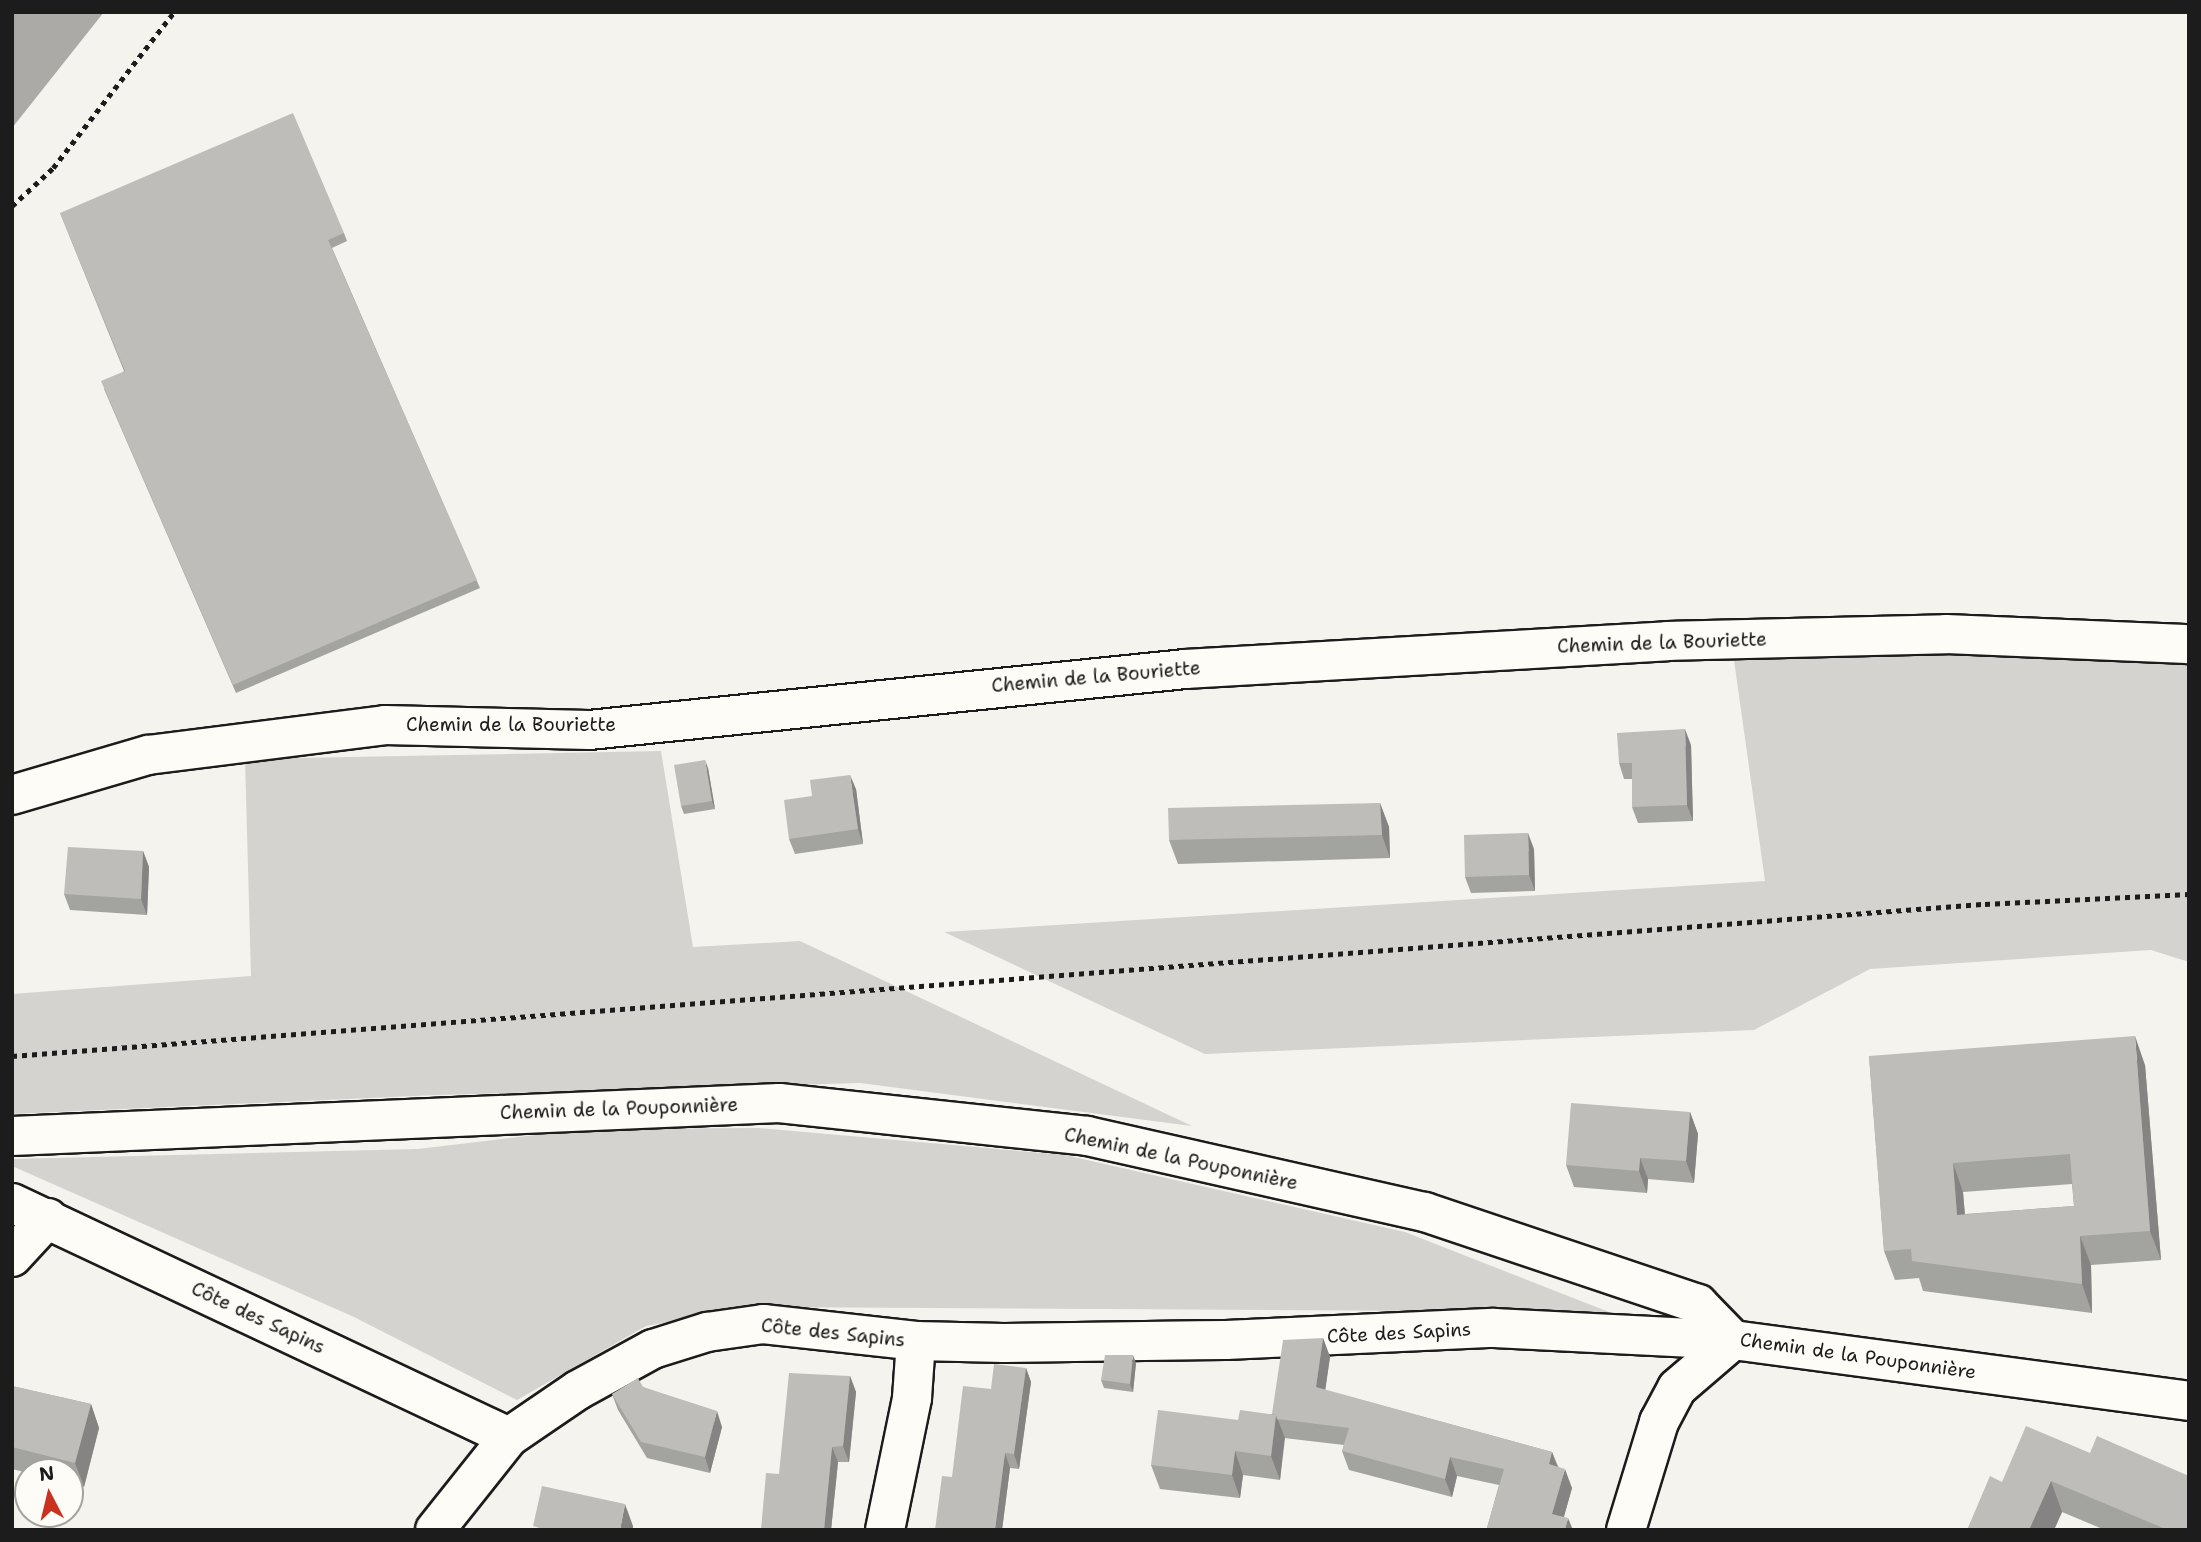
<!DOCTYPE html>
<html>
<head>
<meta charset="utf-8">
<style>
  body { margin:0 }
  #map { position:relative; width:2201px; height:1542px; overflow:hidden; background:#f4f3ee; font-family:"Shantell Sans",sans-serif }
  div>[style] { position:absolute }
  .green>* { inset:0; background:#d4d3cf }
  .water>* { inset:0; background:#abaaa6 }
  .path>* { height:4.5px; margin-top:-2.25px; transform-origin:0; background:repeating-linear-gradient(90deg,#1c1c1c 0 5px,transparent 0 10px) }
  .roads { filter:drop-shadow(2px 0 #1c1c1c) drop-shadow(-2px 0 #1c1c1c) drop-shadow(0 2px #1c1c1c) drop-shadow(0 -2px #1c1c1c) }
  .minor>* { height:38px; margin:-19px; padding:0 19px; transform-origin:19px; border-radius:19px; background:#fdfcf7 }
  .wall>* { inset:0; background:#a3a3a0 }
  .shaded-wall>* { inset:0; background:#858482 }
  .building>* { inset:0; background:#bebdba }
  span { translate:-50% -50%; white-space:nowrap; text-align:center; line-height:1.15; -webkit-text-stroke:5px #fdfcf7; paint-order:stroke }
  .street-label { font-size:19px; color:#1c1c1c }
  .frame { position:absolute; inset:0; border:14px solid #1c1c1c; pointer-events:none }
  .north { position:absolute; left:14px; top:1458px; width:70px; height:70px; box-sizing:border-box; background:#fdfcf7; border:2px solid #a3a29f; border-radius:50%; rotate:353deg; font-size:19px; font-weight:700; line-height:28px; text-align:center; color:#1c1c1c }
  .north::after { content:''; display:block; margin:auto; width:24px; height:32px; background:#c8321e; clip-path:polygon(50% 0,100% 100%,50% 72%,0 100%) }
</style>
</head>
<body>
<div id="map">
  <div class="green">
    <i style="clip-path:polygon(1999px 651px,2189px 665px,2189px 962px,2151px 950px,1870px 969px,1754px 1030px,1205px 1054px,944px 932px,1765px 881px,1733px 653px)"></i>
    <i style="clip-path:polygon(661px 751px,693px 947px,800px 941px,1192px 1126px,860px 1083px,436px 1095px,12px 1114px,12px 994px,251px 976px,245px 759px)"></i>
    <i style="clip-path:polygon(758px 1128px,1065px 1155px,1405px 1232px,1609px 1312px,748px 1307px,646px 1326px,517px 1400px,354px 1317px,12px 1166px,12px 1159px,418px 1149px,586px 1129px)"></i>
  </div>
  <div class="water">
    <i style="clip-path:polygon(12px 12px,104px 12px,12px 128px)"></i>
  </div>
  <div class="path">
    <i style="left:12px;top:206px;width:56px;rotate:-42.8deg"></i>
    <i style="left:53px;top:168px;width:197px;rotate:-52.2deg"></i>
    <i style="left:12px;top:1056px;width:1979px;rotate:-4.41deg"></i>
    <i style="left:1985px;top:904px;width:204px;rotate:-2.8deg"></i>
  </div>
  <div class="roads">
    <div class="minor">
      <i style="left:12px;top:795px;width:142px;rotate:-16.4deg"></i>
      <i style="left:148px;top:755px;width:239px;rotate:-7.2deg"></i>
      <i style="left:385px;top:725px;width:204px;rotate:1.4deg"></i>
      <i style="left:589px;top:730px;width:599px;rotate:-5.84deg"></i>
      <i style="left:1185px;top:669px;width:483px;rotate:-3.3deg"></i>
      <i style="left:1667px;top:641px;width:279px;rotate:-1.4deg"></i>
      <i style="left:1946px;top:634px;width:243px;rotate:2.4deg"></i>
      <i style="left:12px;top:1136px;width:768px;rotate:-2.46deg"></i>
      <i style="left:779px;top:1103px;width:310px;rotate:6.1deg"></i>
      <i style="left:1087px;top:1136px;width:346px;rotate:12.7deg"></i>
      <i style="left:1425px;top:1212px;width:288px;rotate:18.6deg"></i>
      <i style="left:1698px;top:1304px;width:50px;rotate:45.8deg"></i>
      <i style="left:12px;top:1203px;width:549px;rotate:25.21deg"></i>
      <i style="left:509px;top:1437px;width:83px;rotate:-34.3deg"></i>
      <i style="left:578px;top:1390px;width:85px;rotate:-28.7deg"></i>
      <i style="left:653px;top:1349px;width:57px;rotate:-17.5deg"></i>
      <i style="left:707px;top:1332px;width:57px;rotate:-8.1deg"></i>
      <i style="left:763px;top:1324px;width:154px;rotate:6.3deg"></i>
      <i style="left:916px;top:1341px;width:88px;rotate:1.3deg"></i>
      <i style="left:1004px;top:1343px;width:222px;rotate:-0.8deg"></i>
      <i style="left:1226px;top:1340px;width:268px;rotate:-2.6deg"></i>
      <i style="left:1494px;top:1328px;width:239px;rotate:2.9deg"></i>
      <i style="left:1733px;top:1340px;width:460px;rotate:7.6deg"></i>
      <i style="left:12px;top:1257px;width:53px;rotate:-47.3deg"></i>
      <i style="left:435px;top:1530px;width:119px;rotate:-51.5deg"></i>
      <i style="left:885px;top:1530px;width:135px;rotate:-78.4deg"></i>
      <i style="left:912px;top:1398px;width:57px;rotate:-86deg"></i>
      <i style="left:1626px;top:1530px;width:113px;rotate:-73deg"></i>
      <i style="left:1659px;top:1422px;width:38px;rotate:-62deg"></i>
      <i style="left:1677px;top:1388px;width:74px;rotate:-40.6deg"></i>
    </div>
  </div>
  <div class="wall">
    <i style="clip-path:polygon(60px 213px,344px 233px,347px 241px,332px 248px,480px 588px,236px 693px,104px 389px,124px 371px)"></i>
    <i style="clip-path:polygon(1691px 745px,1693px 821px,1638px 823px,1632px 807px,1632px 779px,1624px 779px,1619px 763px)"></i>
    <i style="clip-path:polygon(708px 768px,715px 809px,684px 814px,681px 806px)"></i>
    <i style="clip-path:polygon(856px 789px,863px 844px,795px 854px,789px 839px)"></i>
    <i style="clip-path:polygon(1380px 803px,1389px 827px,1390px 858px,1178px 864px,1169px 840px)"></i>
    <i style="clip-path:polygon(1534px 849px,1535px 891px,1471px 893px,1465px 877px)"></i>
    <i style="clip-path:polygon(143px 851px,149px 867px,147px 915px,70px 910px,64px 894px)"></i>
    <i style="clip-path:polygon(evenodd,1869px 1056px,2145px 1065px,2161px 1260px,2091px 1265px,2092px 1313px,1923px 1291px,1919px 1278px,1895px 1280px,1884px 1251px,1869px 1056px,2072px 1184px,2074px 1206px,1965px 1214px,1963px 1192px,2072px 1184px)"></i>
    <i style="clip-path:polygon(1690px 1112px,1698px 1134px,1694px 1183px,1648px 1179px,1647px 1193px,1574px 1187px,1566px 1165px)"></i>
    <i style="clip-path:polygon(1323px 1338px,1330px 1357px,1325px 1390px,1552px 1452px,1558px 1466px,1572px 1488px,1564px 1517px,1573px 1530px,1488px 1530px,1487px 1528px,1499px 1485px,1457px 1476px,1452px 1497px,1349px 1470px,1342px 1451px,1344px 1445px,1284px 1438px,1280px 1480px,1243px 1475px,1240px 1498px,1160px 1489px,1151px 1465px,1238px 1420px,1272px 1414px)"></i>
    <i style="clip-path:polygon(1136px 1363px,1133px 1392px,1104px 1388px,1101px 1380px)"></i>
    <i style="clip-path:polygon(1026px 1368px,1031px 1382px,1019px 1469px,1010px 1468px,1002px 1530px,935px 1530px,952px 1477px)"></i>
    <i style="clip-path:polygon(850px 1376px,856px 1392px,849px 1462px,838px 1462px,831px 1530px,761px 1530px,779px 1474px)"></i>
    <i style="clip-path:polygon(12px 1386px,91px 1404px,99px 1428px,84px 1487px,70px 1483px,70px 1472px,28px 1473px,12px 1469px)"></i>
    <i style="clip-path:polygon(643px 1387px,722px 1427px,710px 1473px,647px 1458px,618px 1410px,612px 1394px)"></i>
    <i style="clip-path:polygon(2090px 1453px,2189px 1530px,2105px 1530px,2062px 1512px,2054px 1530px,1967px 1530px,2002px 1482px)"></i>
  </div>
  <div class="shaded-wall">
    <i style="clip-path:polygon(1685px 729px,1691px 745px,1693px 821px,1687px 805px)"></i>
    <i style="clip-path:polygon(705px 760px,708px 768px,715px 809px,712px 801px)"></i>
    <i style="clip-path:polygon(850px 775px,856px 789px,863px 844px,858px 829px)"></i>
    <i style="clip-path:polygon(1380px 803px,1389px 827px,1390px 858px,1382px 835px)"></i>
    <i style="clip-path:polygon(1528px 833px,1534px 849px,1535px 891px,1529px 875px)"></i>
    <i style="clip-path:polygon(143px 851px,149px 867px,147px 915px,141px 899px)"></i>
    <i style="clip-path:polygon(2135px 1036px,2145px 1065px,2161px 1260px,2150px 1231px)"></i>
    <i style="clip-path:polygon(1690px 1112px,1698px 1134px,1694px 1183px,1686px 1161px)"></i>
    <i style="clip-path:polygon(1640px 1158px,1648px 1179px,1647px 1193px,1639px 1171px)"></i>
    <i style="clip-path:polygon(1953px 1163px,1963px 1192px,1967px 1244px,1957px 1215px)"></i>
    <i style="clip-path:polygon(2080px 1236px,2091px 1265px,2092px 1313px,2082px 1284px)"></i>
    <i style="clip-path:polygon(1323px 1338px,1330px 1357px,1323px 1406px,1316px 1387px)"></i>
    <i style="clip-path:polygon(1133px 1355px,1136px 1363px,1133px 1392px,1130px 1384px)"></i>
    <i style="clip-path:polygon(1026px 1368px,1031px 1382px,1019px 1469px,1014px 1454px)"></i>
    <i style="clip-path:polygon(850px 1376px,856px 1392px,849px 1462px,843px 1446px)"></i>
    <i style="clip-path:polygon(91px 1404px,99px 1428px,84px 1487px,75px 1463px)"></i>
    <i style="clip-path:polygon(717px 1411px,722px 1427px,710px 1473px,705px 1457px)"></i>
    <i style="clip-path:polygon(1276px 1415px,1285px 1438px,1280px 1480px,1271px 1456px)"></i>
    <i style="clip-path:polygon(832px 1447px,838px 1462px,831px 1530px,824px 1530px)"></i>
    <i style="clip-path:polygon(1235px 1451px,1243px 1475px,1240px 1498px,1232px 1475px)"></i>
    <i style="clip-path:polygon(1552px 1452px,1559px 1471px,1549px 1464px)"></i>
    <i style="clip-path:polygon(1005px 1453px,1010px 1468px,1002px 1530px,995px 1530px)"></i>
    <i style="clip-path:polygon(1450px 1457px,1457px 1476px,1452px 1497px,1445px 1479px)"></i>
    <i style="clip-path:polygon(1565px 1469px,1572px 1488px,1560px 1530px,1552px 1514px)"></i>
    <i style="clip-path:polygon(2051px 1481px,2062px 1512px,2054px 1530px,2029px 1530px)"></i>
    <i style="clip-path:polygon(625px 1504px,633px 1526px,633px 1530px,620px 1530px)"></i>
    <i style="clip-path:polygon(1568px 1518px,1573px 1530px,1565px 1530px)"></i>
  </div>
  <div class="building">
    <i style="clip-path:polygon(293px 113px,344px 233px,328px 240px,477px 580px,233px 685px,101px 381px,125px 371px,60px 213px)"></i>
    <i style="clip-path:polygon(1685px 729px,1687px 805px,1632px 807px,1632px 763px,1619px 763px,1617px 733px)"></i>
    <i style="clip-path:polygon(705px 760px,712px 801px,681px 806px,674px 765px)"></i>
    <i style="clip-path:polygon(850px 775px,858px 829px,789px 839px,784px 800px,812px 796px,810px 780px)"></i>
    <i style="clip-path:polygon(1380px 803px,1382px 835px,1169px 840px,1168px 808px)"></i>
    <i style="clip-path:polygon(1528px 833px,1529px 875px,1465px 877px,1464px 835px)"></i>
    <i style="clip-path:polygon(68px 847px,143px 851px,141px 899px,64px 894px)"></i>
    <i style="clip-path:polygon(evenodd,2135px 1036px,2150px 1231px,2080px 1236px,2082px 1284px,1912px 1261px,1911px 1249px,1884px 1251px,1869px 1056px,2135px 1036px,2070px 1154px,2074px 1206px,1957px 1215px,1953px 1163px,2070px 1154px)"></i>
    <i style="clip-path:polygon(1571px 1103px,1690px 1112px,1686px 1161px,1640px 1158px,1639px 1171px,1566px 1165px)"></i>
    <i style="clip-path:polygon(1323px 1338px,1316px 1387px,1552px 1452px,1549px 1464px,1565px 1469px,1552px 1514px,1568px 1518px,1565px 1530px,1495px 1530px,1487px 1528px,1504px 1469px,1450px 1457px,1445px 1479px,1342px 1451px,1349px 1428px,1277px 1419px,1276px 1415px,1272px 1414px,1283px 1340px)"></i>
    <i style="clip-path:polygon(1105px 1355px,1133px 1355px,1130px 1384px,1101px 1380px)"></i>
    <i style="clip-path:polygon(994px 1364px,1026px 1368px,1014px 1454px,1005px 1453px,995px 1530px,935px 1530px,942px 1476px,952px 1477px,963px 1386px,991px 1389px)"></i>
    <i style="clip-path:polygon(789px 1373px,850px 1376px,843px 1446px,832px 1447px,824px 1530px,761px 1530px,766px 1473px,779px 1474px)"></i>
    <i style="clip-path:polygon(638px 1378px,643px 1387px,717px 1411px,705px 1457px,641px 1442px,612px 1394px)"></i>
    <i style="clip-path:polygon(12px 1386px,91px 1404px,75px 1463px,12px 1447px)"></i>
    <i style="clip-path:polygon(1158px 1410px,1238px 1420px,1240px 1410px,1276px 1415px,1271px 1456px,1235px 1451px,1232px 1475px,1151px 1465px)"></i>
    <i style="clip-path:polygon(2026px 1426px,2090px 1453px,2097px 1436px,2189px 1476px,2189px 1530px,2168px 1530px,2051px 1481px,2029px 1530px,1967px 1530px,1990px 1476px,2002px 1482px)"></i>
    <i style="clip-path:polygon(542px 1486px,625px 1504px,620px 1530px,546px 1530px,533px 1526px)"></i>
  </div>
  <div class="street-label">
    <span style="left:1662px;top:643px;rotate:-2deg">Chemin de la Bouriette</span>
    <span style="left:1096px;top:677px;rotate:-5deg">Chemin de la Bouriette</span>
    <span style="left:511px;top:725px">Chemin de la Bouriette</span>
    <span style="left:619px;top:1109px;rotate:-2deg">Chemin de la Pouponnière</span>
    <span style="left:1181px;top:1159px;rotate:12deg">Chemin de la Pouponnière</span>
    <span style="left:258px;top:1318px;rotate:25deg">Côte des Sapins</span>
    <span style="left:833px;top:1333px;rotate:6deg">Côte des Sapins</span>
    <span style="left:1399px;top:1333px;rotate:-3deg">Côte des Sapins</span>
    <span style="left:1858px;top:1356px;rotate:8deg">Chemin de la Pouponnière</span>
  </div>
  <div class="frame"></div>
  <div class="north">N</div>
</div>
</body>
</html>
